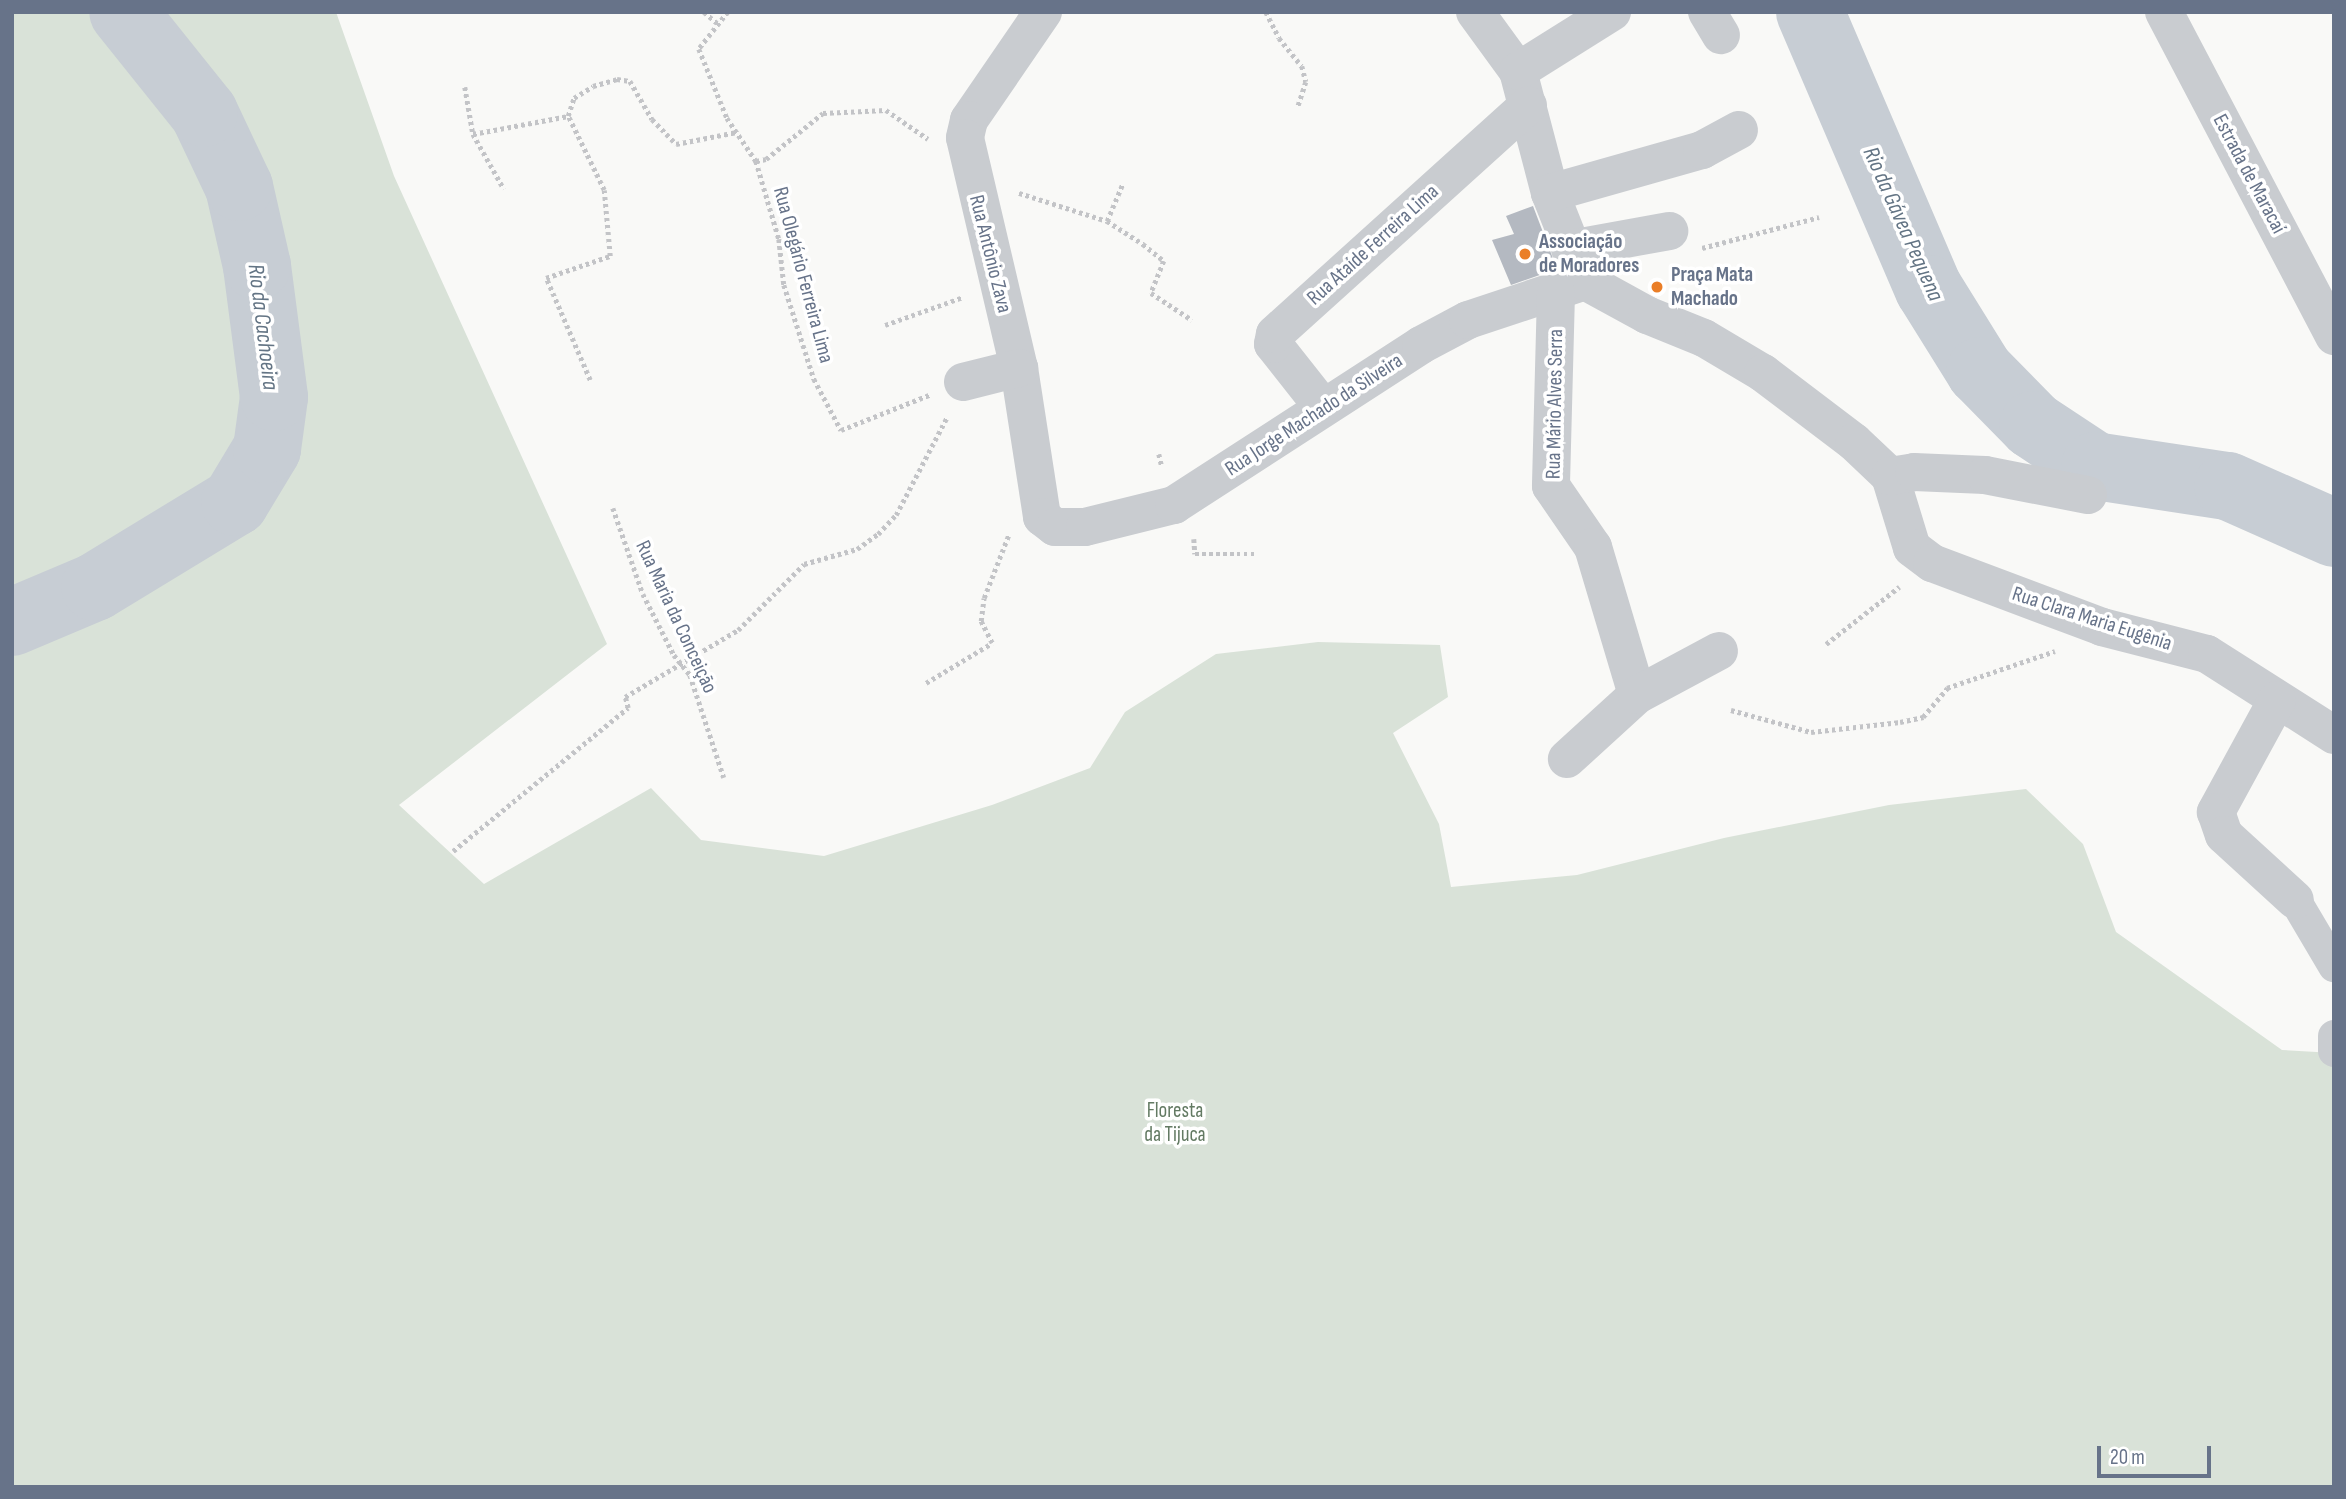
<!DOCTYPE html>
<html>
<head>
<meta charset="utf-8">
<style>
  body { margin:0 }
  #map { position:relative; width:2346px; height:1499px; overflow:hidden; background:#f9f9f7; font-family:"Sofia Sans Condensed",sans-serif }
  div>[style] { position:absolute }
  .green>* { inset:0; background:#d9e2d8 }
  .river>* { height:68px; margin:-34px; padding:0 34px; transform-origin:34px; border-radius:34px; background:#c7cdd4 }
  .building>* { inset:0; background:#b4b9c1 }
  .path>* { height:4.5px; margin-top:-2.25px; transform-origin:0; background:repeating-linear-gradient(90deg,#c3c4c7 0 3.5px,transparent 0 7px) }
  .pedestrian>* { height:32px; margin:-16px; padding:0 16px; transform-origin:16px; border-radius:16px; background:#c9ccd0 }
  .minor>* { height:38px; margin:-19px; padding:0 19px; transform-origin:19px; border-radius:19px; background:#c9ccd0 }
  .dots>* { width:19px; height:19px; translate:-50% -50%; box-sizing:border-box; border:4px solid #fff; border-radius:50% }
  span { translate:-50% -50%; white-space:nowrap; text-align:center; line-height:1.15; -webkit-text-stroke:7px #fff; paint-order:stroke }
  .street-label { font-size:21px; color:#677389 }
  .poi-label { font-size:21px; color:#677389; font-weight:700 }
  .left { translate:0 -50%; text-align:left }
  .park-label { font-size:21px; color:#637a63 }
  .water-label { font-size:23px; color:#637484; font-style:italic }
  .frame { position:absolute; inset:0; border:14px solid #677389; pointer-events:none }
  .scale { position:absolute; left:2097px; top:1446px; width:114px; height:32px; box-sizing:border-box; border:4px solid #677389; border-top:0; padding-left:9px; font-size:21px; line-height:24px; white-space:nowrap; color:#677389; -webkit-text-stroke:5px #fff; paint-order:stroke }
</style>
</head>
<body>
<div id="map">
  <div class="green">
    <i style="clip-path:polygon(12px 12px,336px 12px,394px 176px,607px 644px,399px 805px,484px 884px,651px 788px,701px 840px,824px 856px,992px 805px,1090px 768px,1125px 712px,1216px 654px,1318px 642px,1440px 645px,1448px 697px,1393px 733px,1439px 824px,1451px 887px,1577px 875px,1724px 838px,1889px 805px,2026px 789px,2083px 844px,2116px 932px,2282px 1050px,2334px 1053px,2334px 1487px,12px 1487px)"></i>
    <i style="clip-path:polygon(2286px 494px,2334px 506px,2334px 525px)"></i>
  </div>
  <div class="river">
    <i style="left:1810px;top:12px;width:301px;rotate:66.8deg"></i>
    <i style="left:1929px;top:289px;width:97px;rotate:58.1deg"></i>
    <i style="left:1980px;top:371px;width:76px;rotate:45.5deg"></i>
    <i style="left:2033px;top:425px;width:74px;rotate:33.5deg"></i>
    <i style="left:2095px;top:466px;width:134px;rotate:8.6deg"></i>
    <i style="left:2228px;top:486px;width:116px;rotate:23.9deg"></i>
    <i style="left:12px;top:622px;width:90px;rotate:-22.9deg"></i>
    <i style="left:95px;top:587px;width:164px;rotate:-31.3deg"></i>
    <i style="left:235px;top:502px;width:62px;rotate:-58.9deg"></i>
    <i style="left:267px;top:449px;width:52px;rotate:-82.3deg"></i>
    <i style="left:274px;top:397px;width:132px;rotate:-97.4deg"></i>
    <i style="left:257px;top:266px;width:81px;rotate:-102.8deg"></i>
    <i style="left:239px;top:187px;width:82px;rotate:-115.3deg"></i>
    <i style="left:204px;top:113px;width:129px;rotate:-128.7deg"></i>
  </div>
  <div class="building">
    <i style="clip-path:polygon(1533px 206px,1557px 269px,1511px 285px,1492px 240px,1514px 234px,1506px 216px)"></i>
  </div>
  <div class="path">
    <i style="left:704px;top:12px;width:17px;rotate:40deg"></i>
    <i style="left:728px;top:12px;width:47px;rotate:128.1deg"></i>
    <i style="left:699px;top:49px;width:74px;rotate:67.9deg"></i>
    <i style="left:727px;top:118px;width:52px;rotate:56deg"></i>
    <i style="left:756px;top:161px;width:81px;rotate:73.6deg"></i>
    <i style="left:779px;top:239px;width:46px;rotate:83.8deg"></i>
    <i style="left:784px;top:285px;width:99px;rotate:72.3deg"></i>
    <i style="left:814px;top:379px;width:58px;rotate:62.1deg"></i>
    <i style="left:841px;top:430px;width:95px;rotate:-21.7deg"></i>
    <i style="left:1266px;top:12px;width:29px;rotate:63deg"></i>
    <i style="left:1279px;top:38px;width:36px;rotate:51deg"></i>
    <i style="left:1302px;top:66px;width:16px;rotate:76deg"></i>
    <i style="left:1306px;top:82px;width:26px;rotate:108deg"></i>
    <i style="left:465px;top:87px;width:48px;rotate:80.3deg"></i>
    <i style="left:473px;top:134px;width:63px;rotate:60.6deg"></i>
    <i style="left:473px;top:134px;width:97px;rotate:-10.7deg"></i>
    <i style="left:756px;top:161px;width:10px;rotate:-11deg"></i>
    <i style="left:766px;top:159px;width:73px;rotate:-38.9deg"></i>
    <i style="left:823px;top:113px;width:63px;rotate:-2.7deg"></i>
    <i style="left:886px;top:110px;width:51px;rotate:34.6deg"></i>
    <i style="left:1019px;top:193px;width:92px;rotate:17.7deg"></i>
    <i style="left:1107px;top:221px;width:43px;rotate:32.6deg"></i>
    <i style="left:1143px;top:244px;width:27px;rotate:39deg"></i>
    <i style="left:1164px;top:261px;width:35px;rotate:112deg"></i>
    <i style="left:1151px;top:293px;width:49px;rotate:33.4deg"></i>
    <i style="left:1107px;top:221px;width:41px;rotate:-67.2deg"></i>
    <i style="left:1702px;top:248px;width:121px;rotate:-14.8deg"></i>
    <i style="left:885px;top:325px;width:83px;rotate:-19.7deg"></i>
    <i style="left:590px;top:380px;width:111px;rotate:-113.3deg"></i>
    <i style="left:546px;top:278px;width:68px;rotate:-19deg"></i>
    <i style="left:610px;top:256px;width:66px;rotate:-95.2deg"></i>
    <i style="left:604px;top:190px;width:82px;rotate:-115.9deg"></i>
    <i style="left:568px;top:116px;width:19px;rotate:-72deg"></i>
    <i style="left:574px;top:98px;width:22px;rotate:-32deg"></i>
    <i style="left:593px;top:86px;width:25px;rotate:-16deg"></i>
    <i style="left:617px;top:79px;width:13px;rotate:9deg"></i>
    <i style="left:630px;top:81px;width:44px;rotate:59.9deg"></i>
    <i style="left:652px;top:119px;width:35px;rotate:46deg"></i>
    <i style="left:676px;top:144px;width:62px;rotate:-11.1deg"></i>
    <i style="left:1159px;top:454px;width:13px;rotate:77deg"></i>
    <i style="left:613px;top:508px;width:91px;rotate:70.8deg"></i>
    <i style="left:643px;top:594px;width:68px;rotate:63.1deg"></i>
    <i style="left:674px;top:655px;width:26px;rotate:51deg"></i>
    <i style="left:690px;top:675px;width:108px;rotate:71.7deg"></i>
    <i style="left:1194px;top:539px;width:15px;rotate:86deg"></i>
    <i style="left:1195px;top:554px;width:63px"></i>
    <i style="left:1826px;top:644px;width:93px;rotate:-38deg"></i>
    <i style="left:926px;top:683px;width:77px;rotate:-31.2deg"></i>
    <i style="left:992px;top:643px;width:25px;rotate:-117deg"></i>
    <i style="left:981px;top:621px;width:23px;rotate:-83deg"></i>
    <i style="left:984px;top:598px;width:69px;rotate:-68.7deg"></i>
    <i style="left:1731px;top:710px;width:83px;rotate:15.4deg"></i>
    <i style="left:1811px;top:732px;width:90px;rotate:-6.4deg"></i>
    <i style="left:1900px;top:722px;width:24px;rotate:-12deg"></i>
    <i style="left:1923px;top:717px;width:38px;rotate:-50deg"></i>
    <i style="left:1947px;top:688px;width:114px;rotate:-18.9deg"></i>
    <i style="left:453px;top:851px;width:226px;rotate:-39.3deg"></i>
    <i style="left:628px;top:708px;width:11px;rotate:-105deg"></i>
    <i style="left:625px;top:697px;width:131px;rotate:-30.7deg"></i>
    <i style="left:738px;top:630px;width:93px;rotate:-45deg"></i>
    <i style="left:804px;top:564px;width:55px;rotate:-15.8deg"></i>
    <i style="left:857px;top:549px;width:26px;rotate:-36deg"></i>
    <i style="left:878px;top:534px;width:26px;rotate:-47deg"></i>
    <i style="left:896px;top:515px;width:110px;rotate:-62.5deg"></i>
  </div>
  <div class="pedestrian">
    <i style="left:2295px;top:900px;width:77px;rotate:59.4deg"></i>
    <i style="left:2334px;top:1036px;width:15px;rotate:90deg"></i>
  </div>
  <div class="minor">
    <i style="left:1043px;top:12px;width:131px;rotate:124.4deg"></i>
    <i style="left:969px;top:120px;width:18px;rotate:103deg"></i>
    <i style="left:965px;top:138px;width:236px;rotate:76.8deg"></i>
    <i style="left:1019px;top:368px;width:151px;rotate:81.2deg"></i>
    <i style="left:1042px;top:517px;width:16px;rotate:38deg"></i>
    <i style="left:1055px;top:527px;width:30px"></i>
    <i style="left:1085px;top:527px;width:92px;rotate:-13.9deg"></i>
    <i style="left:1174px;top:505px;width:294px;rotate:-32.9deg"></i>
    <i style="left:1421px;top:345px;width:53px;rotate:-28deg"></i>
    <i style="left:1468px;top:320px;width:123px;rotate:-18.4deg"></i>
    <i style="left:1475px;top:12px;width:73px;rotate:53.9deg"></i>
    <i style="left:1518px;top:71px;width:126px;rotate:75.3deg"></i>
    <i style="left:1550px;top:193px;width:95px;rotate:68.3deg"></i>
    <i style="left:1585px;top:281px;width:71px;rotate:28.7deg"></i>
    <i style="left:1647px;top:315px;width:61px;rotate:22deg"></i>
    <i style="left:1704px;top:338px;width:69px;rotate:30.7deg"></i>
    <i style="left:1763px;top:373px;width:114px;rotate:37.2deg"></i>
    <i style="left:1854px;top:442px;width:50px;rotate:43.4deg"></i>
    <i style="left:1890px;top:476px;width:75px;rotate:73deg"></i>
    <i style="left:1912px;top:548px;width:25px;rotate:37deg"></i>
    <i style="left:1932px;top:563px;width:182px;rotate:20.6deg"></i>
    <i style="left:2102px;top:627px;width:108px;rotate:14.4deg"></i>
    <i style="left:2207px;top:654px;width:151px;rotate:32.5deg"></i>
    <i style="left:1707px;top:12px;width:27px;rotate:59deg"></i>
    <i style="left:2164px;top:12px;width:366px;rotate:62.3deg"></i>
    <i style="left:1518px;top:71px;width:111px;rotate:-32.1deg"></i>
    <i style="left:1550px;top:193px;width:158px;rotate:-15.8deg"></i>
    <i style="left:1702px;top:150px;width:42px;rotate:-28.4deg"></i>
    <i style="left:1570px;top:249px;width:101px;rotate:-10.3deg"></i>
    <i style="left:1556px;top:293px;width:193px;rotate:91.5deg"></i>
    <i style="left:1551px;top:486px;width:74px;rotate:55.5deg"></i>
    <i style="left:1593px;top:547px;width:154px;rotate:73.4deg"></i>
    <i style="left:1637px;top:695px;width:95px;rotate:137.6deg"></i>
    <i style="left:963px;top:382px;width:58px;rotate:-14deg"></i>
    <i style="left:1322px;top:406px;width:79px;rotate:-128.3deg"></i>
    <i style="left:1273px;top:344px;width:10px;rotate:-79deg"></i>
    <i style="left:1275px;top:334px;width:341px;rotate:-42.1deg"></i>
    <i style="left:1890px;top:476px;width:24px;rotate:-9deg"></i>
    <i style="left:1914px;top:472px;width:71px;rotate:2.4deg"></i>
    <i style="left:1985px;top:475px;width:105px;rotate:11deg"></i>
    <i style="left:1637px;top:695px;width:93px;rotate:-28.2deg"></i>
    <i style="left:2277px;top:700px;width:128px;rotate:118.6deg"></i>
    <i style="left:2216px;top:812px;width:24px;rotate:71deg"></i>
    <i style="left:2224px;top:835px;width:96px;rotate:42.5deg"></i>
  </div>
  <div class="dots">
    <i style="left:1525px;top:254px;background:#ea7e27"></i>
    <i style="left:1657px;top:287px;background:#ea7e27"></i>
  </div>
  <div class="street-label">
    <span style="left:2249px;top:174px;rotate:62deg">Estrada de Maracaí</span>
    <span style="left:1373px;top:245px;rotate:-42deg">Rua Ataíde Ferreira Lima</span>
    <span style="left:990px;top:254px;rotate:76deg">Rua Antônio Zava</span>
    <span style="left:803px;top:275px;rotate:75deg">Rua Olegário Ferreira Lima</span>
    <span style="left:1555px;top:404px;rotate:-89deg">Rua Mário Alves Serra</span>
    <span style="left:1314px;top:415px;rotate:-33deg">Rua Jorge Machado da Silveira</span>
    <span style="left:676px;top:617px;rotate:65deg">Rua Maria da Conceição</span>
    <span style="left:2092px;top:619px;rotate:18deg">Rua Clara Maria Eugênia</span>
  </div>
  <div class="poi-label">
    <span class="left" style="left:1539px;top:254px">Associação<br>de Moradores</span>
    <span class="left" style="left:1671px;top:287px">Praça Mata<br>Machado</span>
  </div>
  <div class="park-label">
    <span style="left:1175px;top:1123px">Floresta<br>da Tijuca</span>
  </div>
  <div class="water-label">
    <span style="left:1903px;top:224px;rotate:66deg">Rio da Gávea Pequena</span>
    <span style="left:263px;top:327px;rotate:83deg">Rio da Cachoeira</span>
  </div>
  <div class="frame"></div>
  <div class="scale">20 m</div>
</div>
</body>
</html>
